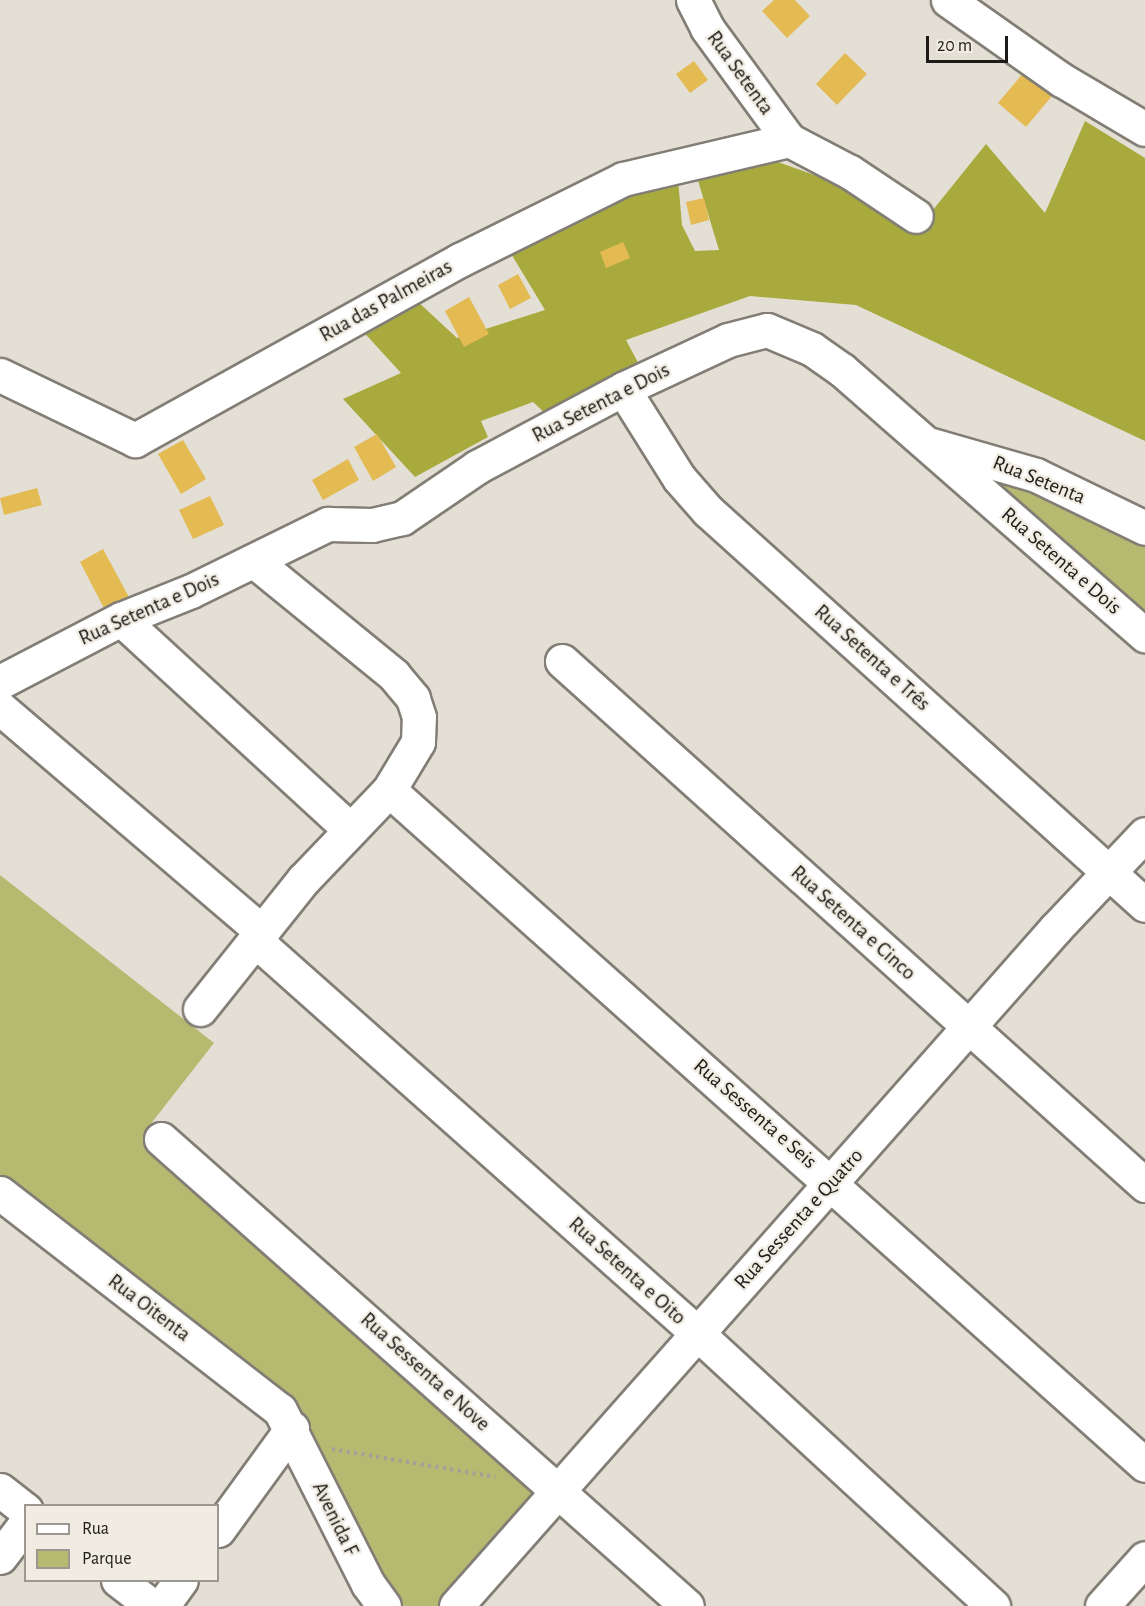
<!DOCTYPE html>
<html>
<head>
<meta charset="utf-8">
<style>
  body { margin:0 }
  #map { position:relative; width:1145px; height:1606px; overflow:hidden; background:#e3dfd5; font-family:"Alegreya Sans",sans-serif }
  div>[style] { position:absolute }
  .green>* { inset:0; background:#b6b970 }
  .forest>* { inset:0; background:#a8aa3e }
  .building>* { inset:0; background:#e4ba53 }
  .path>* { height:4px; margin-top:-2px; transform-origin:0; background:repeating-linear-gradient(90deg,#a3a098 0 3px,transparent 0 7.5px) }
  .roads { filter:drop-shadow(2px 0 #827e75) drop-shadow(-2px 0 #827e75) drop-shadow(0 2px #827e75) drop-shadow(0 -2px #827e75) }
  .minor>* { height:33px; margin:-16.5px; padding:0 16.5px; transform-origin:16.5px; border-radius:16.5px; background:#fff }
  span { translate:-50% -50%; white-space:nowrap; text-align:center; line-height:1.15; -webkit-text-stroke:4.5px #f0ece2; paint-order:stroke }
  .street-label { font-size:21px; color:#1d1b18 }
  .legend { position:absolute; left:24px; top:1504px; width:195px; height:78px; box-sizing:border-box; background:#f0ece2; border:2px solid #9c9891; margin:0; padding:8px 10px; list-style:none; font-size:18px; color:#1d1b18 }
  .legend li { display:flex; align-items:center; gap:12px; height:30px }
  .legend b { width:30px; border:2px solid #9c9891 }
  .scale { position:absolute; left:926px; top:36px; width:82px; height:27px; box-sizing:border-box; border:3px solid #1d1b18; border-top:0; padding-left:8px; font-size:18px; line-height:21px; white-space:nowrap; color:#1d1b18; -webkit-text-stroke:4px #f0ece2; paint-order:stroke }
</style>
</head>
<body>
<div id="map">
  <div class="green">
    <i style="clip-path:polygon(1003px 466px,1145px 539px,1145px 645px,969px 497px)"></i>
    <i style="clip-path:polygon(0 875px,214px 1043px,146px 1130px,554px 1493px,451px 1606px,377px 1606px,287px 1416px,0 1194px)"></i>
  </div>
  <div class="forest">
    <i style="clip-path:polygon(1085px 121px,1145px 158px,1145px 441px,856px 305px,750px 296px,626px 340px,642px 370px,547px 415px,533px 402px,481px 421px,488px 437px,415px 477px,343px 399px,401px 373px,359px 327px,416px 300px,457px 338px,545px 310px,510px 252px,631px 190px,678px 179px,682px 225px,695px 251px,719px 250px,696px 174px,764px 157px,831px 181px,916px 231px,986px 144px,1045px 213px)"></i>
  </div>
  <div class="building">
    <i style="clip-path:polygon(774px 0,795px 0,810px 16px,787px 38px,762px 11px)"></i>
    <i style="clip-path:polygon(845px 53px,867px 74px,837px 105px,816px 84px)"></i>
    <i style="clip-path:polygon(694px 61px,708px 80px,690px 93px,676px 74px)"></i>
    <i style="clip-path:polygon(1024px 72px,1052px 96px,1026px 127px,998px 103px)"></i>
    <i style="clip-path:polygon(704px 198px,709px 220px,691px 225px,686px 202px)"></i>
    <i style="clip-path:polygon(623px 242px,630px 258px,606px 268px,600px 252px)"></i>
    <i style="clip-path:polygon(518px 274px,531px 298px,510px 309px,498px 285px)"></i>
    <i style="clip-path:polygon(469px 297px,489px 334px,464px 347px,445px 311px)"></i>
    <i style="clip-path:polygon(377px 434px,396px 467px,373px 481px,354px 447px)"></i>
    <i style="clip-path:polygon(183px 440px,206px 479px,181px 494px,158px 454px)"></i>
    <i style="clip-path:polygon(348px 459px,359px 480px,323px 500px,312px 480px)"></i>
    <i style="clip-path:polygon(37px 488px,42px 505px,4px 515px,0 498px)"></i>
    <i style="clip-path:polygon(210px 496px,224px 525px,193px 539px,179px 510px)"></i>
    <i style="clip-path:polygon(103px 549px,130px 599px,106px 612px,80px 562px)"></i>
  </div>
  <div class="path">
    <i style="left:332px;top:1449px;width:166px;rotate:9.7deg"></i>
  </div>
  <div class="roads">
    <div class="minor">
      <i style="left:693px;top:0;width:31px;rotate:63deg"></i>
      <i style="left:707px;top:28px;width:139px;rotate:53.8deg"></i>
      <i style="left:789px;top:140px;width:69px;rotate:27.7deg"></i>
      <i style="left:850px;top:172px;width:79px;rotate:33.7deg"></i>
      <i style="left:948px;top:0;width:139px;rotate:35.1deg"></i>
      <i style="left:1062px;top:80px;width:96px;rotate:30.6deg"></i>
      <i style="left:0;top:375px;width:150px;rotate:25.7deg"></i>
      <i style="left:135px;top:440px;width:372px;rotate:-29deg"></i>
      <i style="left:460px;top:260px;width:182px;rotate:-26.4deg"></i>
      <i style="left:623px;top:179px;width:171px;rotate:-13.2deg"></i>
      <i style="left:623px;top:389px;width:105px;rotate:57.8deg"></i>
      <i style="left:679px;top:478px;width:44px;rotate:48.7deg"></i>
      <i style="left:708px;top:511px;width:588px;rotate:42.04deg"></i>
      <i style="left:932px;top:445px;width:108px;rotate:16.1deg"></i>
      <i style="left:1036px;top:475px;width:121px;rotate:25.9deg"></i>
      <i style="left:121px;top:619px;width:310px;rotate:42.6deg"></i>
      <i style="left:562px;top:661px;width:784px;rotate:41.95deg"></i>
      <i style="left:0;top:682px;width:136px;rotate:-27.5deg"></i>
      <i style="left:121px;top:619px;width:75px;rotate:-21.8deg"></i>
      <i style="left:191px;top:591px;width:153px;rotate:-26.1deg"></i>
      <i style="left:328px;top:524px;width:44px;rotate:1.3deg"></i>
      <i style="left:372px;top:525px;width:31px;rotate:-13deg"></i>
      <i style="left:402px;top:518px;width:91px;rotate:-34.2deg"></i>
      <i style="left:477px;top:467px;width:166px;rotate:-28.1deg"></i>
      <i style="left:623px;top:389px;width:116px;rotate:-25deg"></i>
      <i style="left:728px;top:340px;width:40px;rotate:-14.4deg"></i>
      <i style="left:767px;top:330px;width:49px;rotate:22.9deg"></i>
      <i style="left:812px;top:349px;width:37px;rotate:35deg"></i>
      <i style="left:842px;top:370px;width:403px;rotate:41.2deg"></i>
      <i style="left:0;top:708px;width:345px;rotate:40.5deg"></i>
      <i style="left:389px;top:790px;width:1013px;rotate:41.76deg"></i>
      <i style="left:256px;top:941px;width:590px;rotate:41.63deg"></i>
      <i style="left:697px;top:1333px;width:403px;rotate:42.7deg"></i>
      <i style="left:200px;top:1009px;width:165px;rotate:-51.4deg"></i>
      <i style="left:303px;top:880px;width:124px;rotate:-46.3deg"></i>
      <i style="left:389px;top:790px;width:56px;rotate:-58.9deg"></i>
      <i style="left:418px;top:742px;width:25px;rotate:-88deg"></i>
      <i style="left:419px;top:717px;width:20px;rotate:-108deg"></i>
      <i style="left:413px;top:698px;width:30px;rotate:-130deg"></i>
      <i style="left:394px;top:675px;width:181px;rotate:-140.8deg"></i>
      <i style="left:161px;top:1139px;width:703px;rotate:41.6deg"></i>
      <i style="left:0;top:1193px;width:354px;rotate:37.8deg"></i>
      <i style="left:280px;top:1410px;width:195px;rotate:63.2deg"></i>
      <i style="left:368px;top:1584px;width:27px;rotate:54deg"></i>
      <i style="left:0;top:1490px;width:33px;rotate:38deg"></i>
      <i style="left:218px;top:1530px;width:126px;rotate:-54deg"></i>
      <i style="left:0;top:1557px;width:43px;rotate:-52.6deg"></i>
      <i style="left:118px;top:1580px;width:43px;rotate:37.4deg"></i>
      <i style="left:162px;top:1606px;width:32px;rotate:-54deg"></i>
      <i style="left:456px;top:1606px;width:905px;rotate:-48.49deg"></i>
      <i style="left:1056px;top:928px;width:129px;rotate:-46.6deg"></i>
      <i style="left:1102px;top:1606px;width:64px;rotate:-48.1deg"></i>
    </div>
  </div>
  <div class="street-label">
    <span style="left:740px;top:73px;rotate:54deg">Rua Setenta</span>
    <span style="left:386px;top:301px;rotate:-29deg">Rua das Palmeiras</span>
    <span style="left:601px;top:403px;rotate:-27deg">Rua Setenta e Dois</span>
    <span style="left:1039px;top:480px;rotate:22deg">Rua Setenta</span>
    <span style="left:1061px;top:561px;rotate:41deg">Rua Setenta e Dois</span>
    <span style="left:149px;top:609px;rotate:-24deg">Rua Setenta e Dois</span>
    <span style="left:872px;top:658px;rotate:42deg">Rua Setenta e Três</span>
    <span style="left:853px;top:923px;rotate:42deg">Rua Setenta e Cinco</span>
    <span style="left:755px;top:1114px;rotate:41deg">Rua Sessenta e Seis</span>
    <span style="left:799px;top:1219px;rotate:-48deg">Rua Sessenta e Quatro</span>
    <span style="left:627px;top:1271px;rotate:42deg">Rua Setenta e Oito</span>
    <span style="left:149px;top:1308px;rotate:37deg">Rua Oitenta</span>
    <span style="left:425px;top:1372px;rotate:42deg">Rua Sessenta e Nove</span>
    <span style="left:335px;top:1519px;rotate:64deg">Avenida F</span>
  </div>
  <ul class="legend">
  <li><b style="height:8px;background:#fff"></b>Rua</li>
  <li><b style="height:16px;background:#b6b970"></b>Parque</li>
  </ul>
  <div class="scale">20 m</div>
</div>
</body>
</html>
